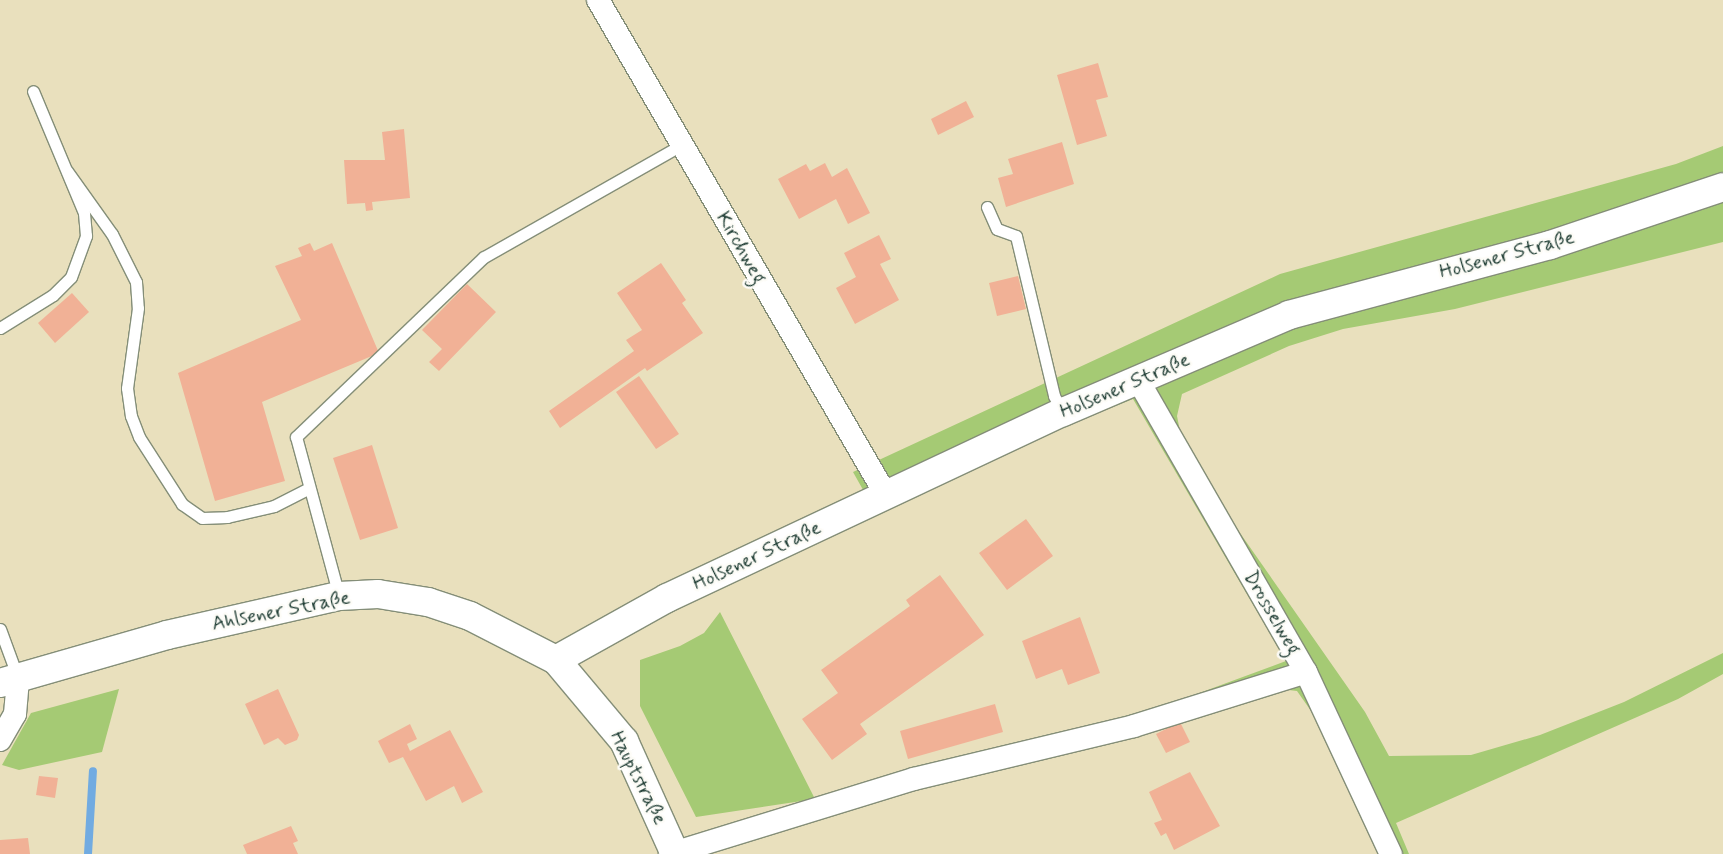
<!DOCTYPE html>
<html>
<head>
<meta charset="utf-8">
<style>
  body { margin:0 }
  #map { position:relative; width:1723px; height:854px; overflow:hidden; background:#e9e0bd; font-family:Mynerve,sans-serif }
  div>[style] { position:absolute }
  .green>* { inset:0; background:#a5ca74 }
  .stream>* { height:8px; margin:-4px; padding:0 4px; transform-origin:4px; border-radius:4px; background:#71abe1 }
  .building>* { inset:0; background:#f1b196 }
  .roads { filter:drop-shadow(1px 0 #848e78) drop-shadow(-1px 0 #848e78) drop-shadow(0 1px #848e78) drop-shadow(0 -1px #848e78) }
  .service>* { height:11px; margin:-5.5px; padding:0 5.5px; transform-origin:5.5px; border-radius:5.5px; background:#fff }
  .minor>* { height:22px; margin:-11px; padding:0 11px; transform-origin:11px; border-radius:11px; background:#fff }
  .tertiary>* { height:28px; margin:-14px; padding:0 14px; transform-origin:14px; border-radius:14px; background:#fff }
  .secondary>* { height:28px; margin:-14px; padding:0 14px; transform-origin:14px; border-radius:14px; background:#fff }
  span { translate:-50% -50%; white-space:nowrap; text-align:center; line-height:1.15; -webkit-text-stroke:5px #fdfcf7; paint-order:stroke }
  .street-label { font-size:20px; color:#1f3d34 }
</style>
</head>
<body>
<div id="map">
  <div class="green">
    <i style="clip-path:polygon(1723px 146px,1723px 242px,1455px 309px,1343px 329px,1289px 346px,1182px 394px,1177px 416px,1180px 431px,1233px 523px,1365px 712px,1389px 756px,1471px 755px,1540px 735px,1624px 702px,1723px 653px,1723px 674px,1678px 699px,1396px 823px,1409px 854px,1380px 854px,1323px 728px,1297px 691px,1280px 689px,1193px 720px,1183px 699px,1286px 661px,1133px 399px,1016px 446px,876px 513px,853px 472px,1280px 274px,1676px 164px)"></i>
    <i style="clip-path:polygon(720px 612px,815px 799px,696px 817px,640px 706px,640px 660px,680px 646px,704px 633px)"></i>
    <i style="clip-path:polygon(119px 689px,102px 752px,19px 770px,2px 765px,31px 713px)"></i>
  </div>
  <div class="stream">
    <i style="left:88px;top:854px;width:83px;rotate:-86.6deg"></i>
  </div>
  <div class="building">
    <i style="clip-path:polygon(1098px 63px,1108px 97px,1096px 100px,1107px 136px,1077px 145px,1057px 75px)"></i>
    <i style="clip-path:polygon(966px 101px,974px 117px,938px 135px,931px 119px)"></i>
    <i style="clip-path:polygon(404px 129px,410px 198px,372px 202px,373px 210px,366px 211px,365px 203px,347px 204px,344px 160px,385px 160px,382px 132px)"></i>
    <i style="clip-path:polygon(1062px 142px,1074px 184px,1006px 207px,998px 178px,1013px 174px,1008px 159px)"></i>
    <i style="clip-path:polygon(825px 163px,832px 177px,847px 168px,870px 213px,848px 224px,836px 199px,799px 219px,778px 179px,806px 164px,810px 171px)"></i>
    <i style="clip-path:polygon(879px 235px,891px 259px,880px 264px,899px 300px,855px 324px,836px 288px,856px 277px,844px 253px)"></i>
    <i style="clip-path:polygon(310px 243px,314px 251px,332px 243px,379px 353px,262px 402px,285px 481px,215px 501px,178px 373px,301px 320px,275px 266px,302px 256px,298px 248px)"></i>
    <i style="clip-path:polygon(661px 263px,686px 300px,682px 303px,703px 333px,647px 371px,645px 368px,560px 428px,549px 411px,634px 351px,626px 340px,642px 330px,617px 293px)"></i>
    <i style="clip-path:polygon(1018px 276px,1026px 309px,997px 316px,989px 283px)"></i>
    <i style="clip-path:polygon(467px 284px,496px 312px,439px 371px,429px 362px,442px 349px,422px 330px)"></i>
    <i style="clip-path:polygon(72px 293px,89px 312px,55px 343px,38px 323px)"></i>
    <i style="clip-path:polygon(639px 376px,679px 434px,656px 449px,616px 392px)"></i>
    <i style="clip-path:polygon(372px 445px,398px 528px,360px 540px,333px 458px)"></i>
    <i style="clip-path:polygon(1026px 519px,1053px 556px,1007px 590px,979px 553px)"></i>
    <i style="clip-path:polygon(940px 575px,984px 635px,860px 724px,867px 734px,832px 760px,802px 719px,838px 693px,821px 670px,910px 606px,906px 600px)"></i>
    <i style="clip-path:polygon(1080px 617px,1100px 673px,1068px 685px,1062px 669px,1036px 679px,1022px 641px)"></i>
    <i style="clip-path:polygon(278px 689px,299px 735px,297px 740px,285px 745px,278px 738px,264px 745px,245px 704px)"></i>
    <i style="clip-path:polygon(995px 704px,1003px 732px,908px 759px,900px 731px)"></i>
    <i style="clip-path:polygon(1180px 722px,1190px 742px,1166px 753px,1156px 734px)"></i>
    <i style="clip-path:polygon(410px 724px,417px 739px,407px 744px,410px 751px,450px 730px,483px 792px,462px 803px,454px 786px,426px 801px,403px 757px,389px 763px,378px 741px)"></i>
    <i style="clip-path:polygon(1190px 772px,1220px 826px,1174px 850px,1166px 833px,1161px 836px,1154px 823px,1162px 820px,1149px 792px)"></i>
    <i style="clip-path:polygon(39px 776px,58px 778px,55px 798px,36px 795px)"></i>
    <i style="clip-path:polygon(291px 826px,298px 841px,293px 843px,298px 854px,247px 854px,243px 845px)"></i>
    <i style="clip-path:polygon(28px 838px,30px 854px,0 854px,0 840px)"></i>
  </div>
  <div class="roads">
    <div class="service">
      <i style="left:67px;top:171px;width:77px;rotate:54.5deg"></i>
      <i style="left:112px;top:234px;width:54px;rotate:63.4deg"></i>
      <i style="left:136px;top:282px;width:26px;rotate:86deg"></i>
      <i style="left:138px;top:308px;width:81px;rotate:97.8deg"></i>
      <i style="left:127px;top:388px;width:28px;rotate:82deg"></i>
      <i style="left:131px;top:416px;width:22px;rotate:69deg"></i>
      <i style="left:139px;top:437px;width:80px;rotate:57.3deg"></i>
      <i style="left:182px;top:504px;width:24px;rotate:35deg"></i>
      <i style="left:202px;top:518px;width:25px;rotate:-2deg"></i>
      <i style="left:227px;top:517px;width:48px;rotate:-13.2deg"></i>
      <i style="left:274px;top:506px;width:38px;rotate:-27deg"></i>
      <i style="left:987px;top:207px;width:24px;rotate:66deg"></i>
      <i style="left:997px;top:229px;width:20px;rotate:20deg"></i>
      <i style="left:1016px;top:236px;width:164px;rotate:76.6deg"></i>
      <i style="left:1054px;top:396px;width:18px;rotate:61deg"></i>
      <i style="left:0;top:328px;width:62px;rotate:-31.9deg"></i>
      <i style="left:53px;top:295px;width:25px;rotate:-45deg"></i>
      <i style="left:71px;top:277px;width:44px;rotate:-69.9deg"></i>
      <i style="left:86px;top:236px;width:23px;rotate:-95deg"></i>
      <i style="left:84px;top:213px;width:132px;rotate:-112.7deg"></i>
      <i style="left:339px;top:596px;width:165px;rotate:-105.1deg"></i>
      <i style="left:296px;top:437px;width:260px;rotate:-43.8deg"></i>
      <i style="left:484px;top:257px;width:227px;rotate:-29.6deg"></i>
      <i style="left:0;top:629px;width:52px;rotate:69.8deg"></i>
    </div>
    <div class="minor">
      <i style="left:598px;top:0;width:573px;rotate:59.81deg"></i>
      <i style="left:1138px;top:380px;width:337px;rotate:60.1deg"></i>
      <i style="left:1306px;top:672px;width:201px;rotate:65deg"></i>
      <i style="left:0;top:740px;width:30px;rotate:-60deg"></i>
      <i style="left:15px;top:714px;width:36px;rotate:-85deg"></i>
      <i style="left:670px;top:854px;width:255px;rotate:-17.1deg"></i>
      <i style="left:914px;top:779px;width:226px;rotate:-13.5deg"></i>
      <i style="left:1134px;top:726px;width:180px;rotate:-17.4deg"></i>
    </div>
    <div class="tertiary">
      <i style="left:556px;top:660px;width:127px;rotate:-29.2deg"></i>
      <i style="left:667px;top:598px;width:438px;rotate:-25.2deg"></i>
      <i style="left:1063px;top:412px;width:246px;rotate:-23.2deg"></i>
      <i style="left:1289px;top:315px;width:270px;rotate:-15deg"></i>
      <i style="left:1550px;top:245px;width:182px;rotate:-18.5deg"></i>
    </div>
    <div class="secondary">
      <i style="left:0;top:683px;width:174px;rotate:-16deg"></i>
      <i style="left:167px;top:635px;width:176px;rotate:-12.8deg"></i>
      <i style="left:339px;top:596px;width:39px;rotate:-3deg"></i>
      <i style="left:378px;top:594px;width:51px;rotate:9.1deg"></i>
      <i style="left:428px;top:602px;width:44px;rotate:18.4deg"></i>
      <i style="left:470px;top:616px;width:97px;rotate:27.1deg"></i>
      <i style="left:556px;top:660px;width:106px;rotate:50deg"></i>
      <i style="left:624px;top:741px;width:124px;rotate:65.7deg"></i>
    </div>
  </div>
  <div class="street-label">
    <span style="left:741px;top:248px;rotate:60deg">Kirchweg</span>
    <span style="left:1507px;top:255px;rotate:-15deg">Holsener Straße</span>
    <span style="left:1125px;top:386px;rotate:-23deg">Holsener Straße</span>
    <span style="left:757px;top:556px;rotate:-25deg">Holsener Straße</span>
    <span style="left:281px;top:611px;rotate:-11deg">Ahlsener Straße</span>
    <span style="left:1272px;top:613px;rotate:60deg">Drosselweg</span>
    <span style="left:638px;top:778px;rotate:63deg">Hauptstraße</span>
  </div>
</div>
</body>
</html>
